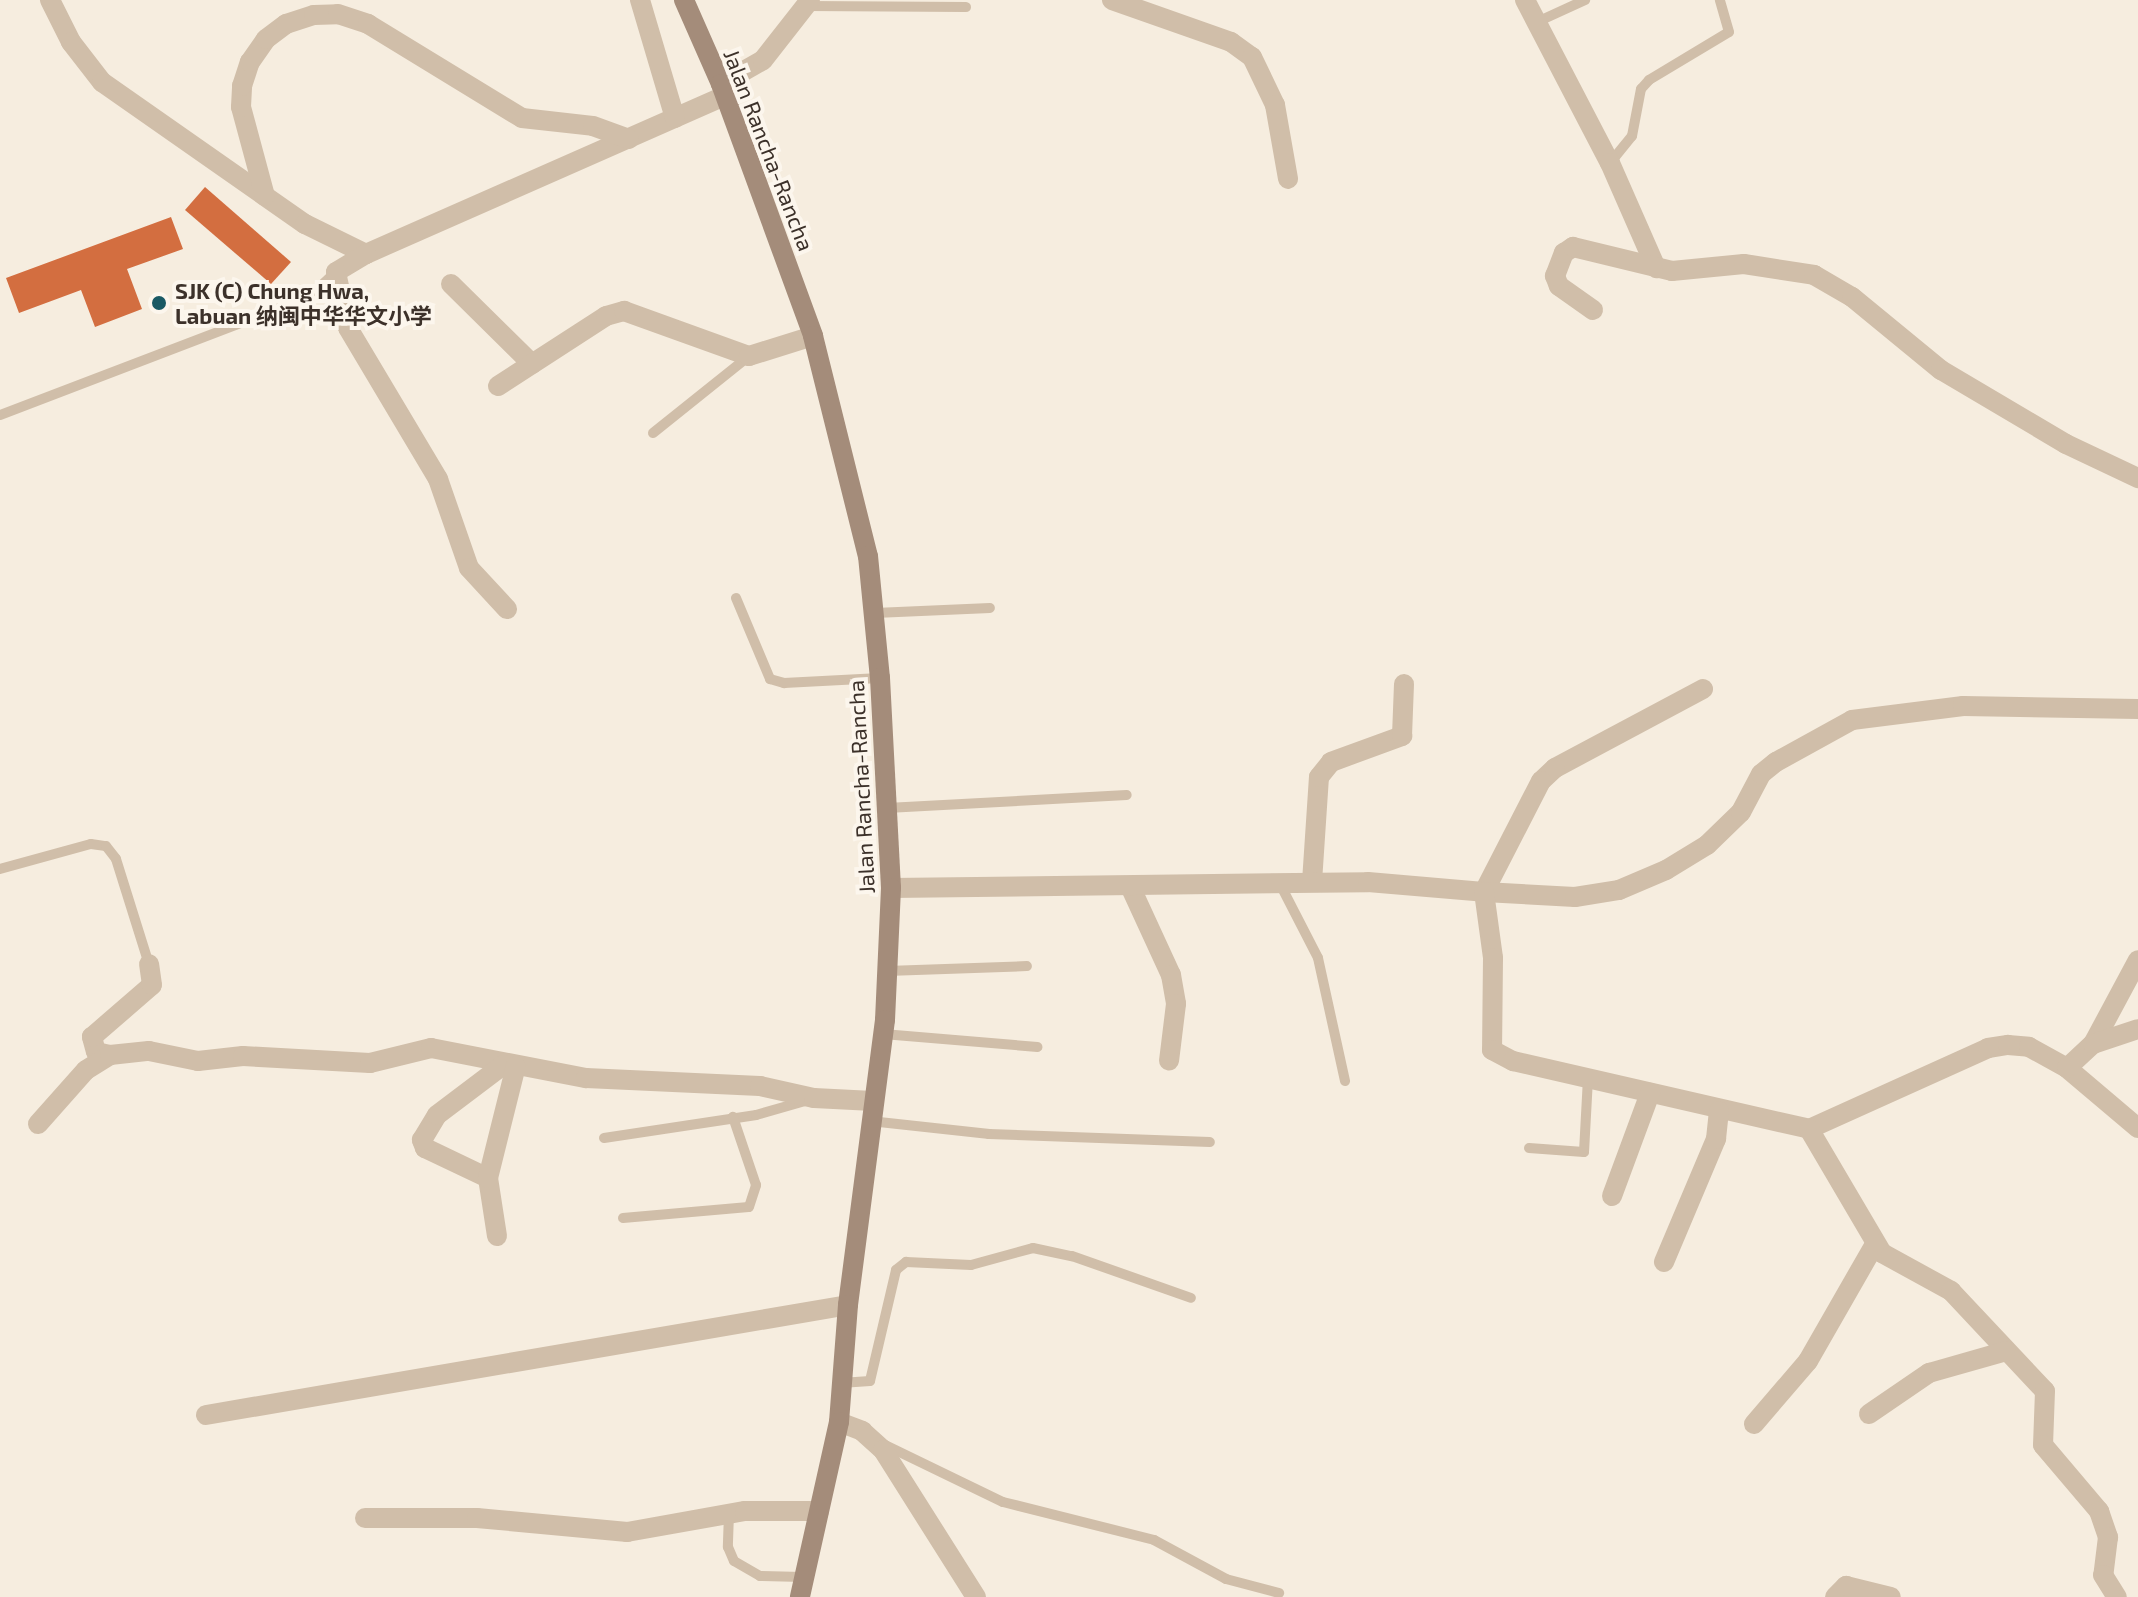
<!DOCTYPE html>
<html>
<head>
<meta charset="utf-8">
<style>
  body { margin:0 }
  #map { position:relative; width:2138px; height:1597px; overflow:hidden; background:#f6eddf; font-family:"Exo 2","Noto Sans SC",sans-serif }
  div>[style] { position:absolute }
  .building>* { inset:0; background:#d36e40 }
  .service>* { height:10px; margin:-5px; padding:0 5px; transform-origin:5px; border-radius:5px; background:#d0bea9 }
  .minor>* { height:20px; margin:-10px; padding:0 10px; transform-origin:10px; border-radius:10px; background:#d0bea9 }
  .secondary>* { height:20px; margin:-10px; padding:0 10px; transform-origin:10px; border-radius:10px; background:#a48c7a }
  .dots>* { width:22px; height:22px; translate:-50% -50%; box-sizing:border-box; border:4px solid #fcf6ed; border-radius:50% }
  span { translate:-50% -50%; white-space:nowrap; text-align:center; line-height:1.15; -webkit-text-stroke:8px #fcf6ed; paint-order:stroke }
  .street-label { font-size:22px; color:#3c312a }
  .poi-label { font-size:22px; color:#3c312a; font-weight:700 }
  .left { translate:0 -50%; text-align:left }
</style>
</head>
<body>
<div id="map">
  <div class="building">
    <i style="clip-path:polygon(205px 187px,291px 262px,271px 284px,185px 210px)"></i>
    <i style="clip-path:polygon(171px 217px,183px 249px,127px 269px,142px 309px,95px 327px,81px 290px,19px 313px,6px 278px)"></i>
  </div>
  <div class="service">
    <i style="left:806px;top:6px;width:160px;rotate:0.4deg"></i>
    <i style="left:1537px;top:22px;width:53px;rotate:-24.6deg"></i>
    <i style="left:1610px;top:163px;width:35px;rotate:-51deg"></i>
    <i style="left:1632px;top:136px;width:48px;rotate:-79.2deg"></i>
    <i style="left:1641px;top:89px;width:12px;rotate:-48deg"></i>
    <i style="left:1649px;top:80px;width:93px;rotate:-31deg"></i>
    <i style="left:1729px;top:32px;width:33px;rotate:-106deg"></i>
    <i style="left:0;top:415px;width:331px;rotate:-20.9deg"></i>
    <i style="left:309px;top:297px;width:37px;rotate:-43deg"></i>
    <i style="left:653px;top:433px;width:123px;rotate:-38.7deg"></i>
    <i style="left:736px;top:598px;width:88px;rotate:67.2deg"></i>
    <i style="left:770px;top:679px;width:15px;rotate:16deg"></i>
    <i style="left:784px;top:683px;width:96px;rotate:-3deg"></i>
    <i style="left:875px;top:613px;width:115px;rotate:-2.5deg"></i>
    <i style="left:887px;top:808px;width:240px;rotate:-3.1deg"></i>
    <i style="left:0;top:869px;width:94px;rotate:-15.4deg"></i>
    <i style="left:91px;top:844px;width:15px;rotate:8deg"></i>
    <i style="left:106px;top:846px;width:16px;rotate:52deg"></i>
    <i style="left:116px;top:859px;width:110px;rotate:72.6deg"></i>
    <i style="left:1280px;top:884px;width:83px;rotate:62.8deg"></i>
    <i style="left:1318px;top:958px;width:126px;rotate:77.6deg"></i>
    <i style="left:887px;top:971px;width:140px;rotate:-2deg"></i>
    <i style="left:883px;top:1034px;width:155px;rotate:4.8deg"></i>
    <i style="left:870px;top:1121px;width:120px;rotate:6.2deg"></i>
    <i style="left:989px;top:1134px;width:221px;rotate:2.1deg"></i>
    <i style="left:604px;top:1138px;width:154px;rotate:-8.6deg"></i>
    <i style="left:756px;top:1115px;width:51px;rotate:-15.9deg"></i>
    <i style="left:1529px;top:1148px;width:55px;rotate:4.2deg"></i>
    <i style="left:1584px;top:1152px;width:74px;rotate:-86.9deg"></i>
    <i style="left:623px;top:1218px;width:126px;rotate:-5deg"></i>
    <i style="left:749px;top:1207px;width:23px;rotate:-72deg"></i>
    <i style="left:756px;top:1185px;width:72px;rotate:-108.7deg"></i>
    <i style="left:841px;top:1383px;width:29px;rotate:-4deg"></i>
    <i style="left:870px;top:1381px;width:114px;rotate:-76.8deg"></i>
    <i style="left:896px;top:1270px;width:13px;rotate:-39deg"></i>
    <i style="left:906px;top:1262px;width:65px;rotate:2.6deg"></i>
    <i style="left:971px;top:1265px;width:64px;rotate:-15.3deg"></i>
    <i style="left:1033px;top:1248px;width:40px;rotate:12deg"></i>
    <i style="left:1072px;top:1256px;width:126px;rotate:19.4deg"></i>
    <i style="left:883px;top:1444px;width:133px;rotate:25.8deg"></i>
    <i style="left:1003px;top:1502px;width:156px;rotate:14.1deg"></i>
    <i style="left:1154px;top:1540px;width:82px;rotate:28.4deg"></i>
    <i style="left:1226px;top:1579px;width:55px;rotate:14.8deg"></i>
    <i style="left:729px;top:1513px;width:34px;rotate:92deg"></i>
    <i style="left:728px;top:1547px;width:15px;rotate:67deg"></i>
    <i style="left:734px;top:1561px;width:30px;rotate:30deg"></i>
    <i style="left:760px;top:1576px;width:43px;rotate:1.3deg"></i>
  </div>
  <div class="minor">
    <i style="left:50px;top:0;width:47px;rotate:63.4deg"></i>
    <i style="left:71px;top:42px;width:51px;rotate:52.2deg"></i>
    <i style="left:102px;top:82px;width:248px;rotate:35deg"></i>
    <i style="left:305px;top:224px;width:68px;rotate:26.2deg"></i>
    <i style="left:366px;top:254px;width:392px;rotate:-23.8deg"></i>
    <i style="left:640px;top:0;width:123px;rotate:73.5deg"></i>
    <i style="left:1112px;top:0;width:126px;rotate:19.4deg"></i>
    <i style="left:1231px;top:42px;width:26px;rotate:36deg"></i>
    <i style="left:1252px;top:57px;width:53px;rotate:64.4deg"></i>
    <i style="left:1275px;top:105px;width:75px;rotate:80deg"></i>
    <i style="left:1525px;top:0;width:184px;rotate:62.5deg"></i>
    <i style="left:1610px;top:163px;width:115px;rotate:66.3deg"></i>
    <i style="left:721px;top:84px;width:48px;rotate:-29.7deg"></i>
    <i style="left:763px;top:60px;width:76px;rotate:-51.9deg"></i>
    <i style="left:265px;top:196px;width:92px;rotate:-105.1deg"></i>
    <i style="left:241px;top:107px;width:21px;rotate:-87deg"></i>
    <i style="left:242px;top:86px;width:25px;rotate:-72deg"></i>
    <i style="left:250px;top:62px;width:28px;rotate:-55deg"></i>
    <i style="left:266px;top:39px;width:25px;rotate:-37deg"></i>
    <i style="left:286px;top:24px;width:29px;rotate:-18deg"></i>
    <i style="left:314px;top:15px;width:24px;rotate:-2deg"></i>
    <i style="left:338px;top:14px;width:32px;rotate:18deg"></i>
    <i style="left:368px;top:24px;width:180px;rotate:31.4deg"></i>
    <i style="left:522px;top:118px;width:71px;rotate:6.4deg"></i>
    <i style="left:593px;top:126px;width:38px;rotate:20deg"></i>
    <i style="left:366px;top:254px;width:35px;rotate:149deg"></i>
    <i style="left:336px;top:272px;width:57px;rotate:77.9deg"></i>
    <i style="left:348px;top:328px;width:176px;rotate:59.2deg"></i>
    <i style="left:438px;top:479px;width:94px;rotate:70.8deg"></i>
    <i style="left:469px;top:568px;width:56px;rotate:47.2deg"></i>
    <i style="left:451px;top:284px;width:114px;rotate:44.6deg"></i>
    <i style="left:1593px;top:310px;width:42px;rotate:-144.8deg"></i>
    <i style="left:1559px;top:286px;width:11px;rotate:-112deg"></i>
    <i style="left:1555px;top:276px;width:25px;rotate:-69deg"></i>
    <i style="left:1564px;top:253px;width:11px;rotate:-34deg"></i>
    <i style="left:1573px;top:247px;width:102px;rotate:13.6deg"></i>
    <i style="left:1672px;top:271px;width:72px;rotate:-5.6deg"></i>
    <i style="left:1744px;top:264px;width:71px;rotate:8.9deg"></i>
    <i style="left:1814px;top:275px;width:44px;rotate:30.1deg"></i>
    <i style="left:1852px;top:297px;width:115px;rotate:39.4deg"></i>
    <i style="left:1941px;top:370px;width:145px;rotate:30.6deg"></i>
    <i style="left:2066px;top:444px;width:80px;rotate:25.3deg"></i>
    <i style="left:498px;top:386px;width:129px;rotate:-32.9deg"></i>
    <i style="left:606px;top:316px;width:19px;rotate:-16deg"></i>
    <i style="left:624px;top:311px;width:133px;rotate:19.8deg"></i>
    <i style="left:749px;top:356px;width:67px;rotate:-17.4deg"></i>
    <i style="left:1703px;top:689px;width:168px;rotate:151.9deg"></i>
    <i style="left:1555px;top:768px;width:19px;rotate:137deg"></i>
    <i style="left:1541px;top:781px;width:125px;rotate:117.2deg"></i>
    <i style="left:1484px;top:892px;width:91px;rotate:3.1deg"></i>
    <i style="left:1575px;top:897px;width:45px;rotate:-9deg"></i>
    <i style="left:1619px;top:890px;width:51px;rotate:-23.1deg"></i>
    <i style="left:1666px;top:870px;width:48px;rotate:-31.4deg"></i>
    <i style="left:1707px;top:845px;width:47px;rotate:-44.1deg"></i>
    <i style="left:1741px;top:812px;width:43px;rotate:-62.2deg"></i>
    <i style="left:1761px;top:774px;width:19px;rotate:-39deg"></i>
    <i style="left:1776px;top:762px;width:87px;rotate:-28.9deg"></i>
    <i style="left:1852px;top:720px;width:112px;rotate:-7.2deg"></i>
    <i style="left:1963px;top:706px;width:175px;rotate:1deg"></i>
    <i style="left:1312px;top:882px;width:105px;rotate:-86.2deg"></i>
    <i style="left:1319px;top:777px;width:19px;rotate:-51deg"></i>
    <i style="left:1331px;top:762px;width:76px;rotate:-20.1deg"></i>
    <i style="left:1402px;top:736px;width:52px;rotate:-87.8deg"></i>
    <i style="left:1130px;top:886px;width:98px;rotate:65.3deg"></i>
    <i style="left:1171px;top:975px;width:29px;rotate:80deg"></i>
    <i style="left:1176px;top:1004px;width:57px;rotate:97deg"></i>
    <i style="left:891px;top:888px;width:477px;rotate:-0.7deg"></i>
    <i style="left:1368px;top:882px;width:116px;rotate:4.9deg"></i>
    <i style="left:1484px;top:892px;width:67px;rotate:82.2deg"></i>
    <i style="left:1493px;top:958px;width:92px;rotate:90.6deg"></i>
    <i style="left:1492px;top:1050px;width:24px;rotate:28deg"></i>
    <i style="left:1513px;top:1061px;width:304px;rotate:12.9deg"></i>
    <i style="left:1809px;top:1129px;width:196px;rotate:-24.3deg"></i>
    <i style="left:1988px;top:1048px;width:20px;rotate:-9deg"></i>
    <i style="left:2008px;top:1045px;width:21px;rotate:5deg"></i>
    <i style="left:2029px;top:1047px;width:43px;rotate:28.9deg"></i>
    <i style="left:2067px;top:1068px;width:93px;rotate:40.2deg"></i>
    <i style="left:2093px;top:1044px;width:95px;rotate:-61.8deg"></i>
    <i style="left:110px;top:1055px;width:14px;rotate:-168deg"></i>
    <i style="left:96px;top:1052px;width:16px;rotate:-105deg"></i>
    <i style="left:92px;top:1037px;width:79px;rotate:-40.9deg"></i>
    <i style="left:152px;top:985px;width:21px;rotate:-98deg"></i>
    <i style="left:2067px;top:1068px;width:35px;rotate:-43deg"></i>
    <i style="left:2093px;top:1044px;width:47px;rotate:-18.4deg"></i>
    <i style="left:38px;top:1124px;width:72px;rotate:-48.4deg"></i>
    <i style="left:86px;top:1070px;width:28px;rotate:-32deg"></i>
    <i style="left:110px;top:1055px;width:39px;rotate:-6deg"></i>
    <i style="left:149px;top:1051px;width:50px;rotate:11.5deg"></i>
    <i style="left:198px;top:1061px;width:45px;rotate:-6.3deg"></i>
    <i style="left:243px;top:1056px;width:127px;rotate:3.2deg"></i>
    <i style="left:370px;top:1063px;width:63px;rotate:-13.8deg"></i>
    <i style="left:431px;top:1048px;width:158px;rotate:11deg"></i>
    <i style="left:586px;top:1078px;width:174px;rotate:2.6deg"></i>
    <i style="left:760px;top:1086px;width:55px;rotate:12.5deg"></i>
    <i style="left:814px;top:1098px;width:59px;rotate:2.9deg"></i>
    <i style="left:1809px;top:1129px;width:144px;rotate:59.5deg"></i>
    <i style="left:1882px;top:1253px;width:79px;rotate:28.8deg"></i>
    <i style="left:1951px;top:1291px;width:137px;rotate:46.8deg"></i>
    <i style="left:2045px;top:1391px;width:54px;rotate:92.1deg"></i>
    <i style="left:2043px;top:1445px;width:87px;rotate:49.7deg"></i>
    <i style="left:2099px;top:1511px;width:28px;rotate:71deg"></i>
    <i style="left:2108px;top:1537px;width:38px;rotate:97deg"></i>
    <i style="left:2103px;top:1575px;width:26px;rotate:58deg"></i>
    <i style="left:488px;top:1178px;width:70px;rotate:-154.5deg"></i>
    <i style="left:425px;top:1148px;width:9px;rotate:-111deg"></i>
    <i style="left:422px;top:1140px;width:29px;rotate:-59deg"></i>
    <i style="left:437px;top:1115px;width:83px;rotate:-37.1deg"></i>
    <i style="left:1612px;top:1196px;width:110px;rotate:-69.7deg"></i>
    <i style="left:497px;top:1236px;width:59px;rotate:-98.8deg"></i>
    <i style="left:488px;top:1178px;width:115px;rotate:-76deg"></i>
    <i style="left:1664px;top:1262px;width:134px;rotate:-67.1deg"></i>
    <i style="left:1716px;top:1139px;width:28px;rotate:-84deg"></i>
    <i style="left:1869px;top:1414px;width:73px;rotate:-34.3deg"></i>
    <i style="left:1929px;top:1373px;width:80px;rotate:-15.9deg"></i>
    <i style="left:206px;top:1415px;width:651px;rotate:-9.72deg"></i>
    <i style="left:839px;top:1422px;width:25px;rotate:21deg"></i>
    <i style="left:862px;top:1431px;width:28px;rotate:42deg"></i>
    <i style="left:883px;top:1450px;width:174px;rotate:57.7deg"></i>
    <i style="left:1754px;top:1424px;width:83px;rotate:-49.4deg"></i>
    <i style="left:1808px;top:1361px;width:135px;rotate:-60.2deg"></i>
    <i style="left:365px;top:1518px;width:112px"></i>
    <i style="left:477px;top:1518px;width:151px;rotate:5.3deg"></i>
    <i style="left:627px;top:1532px;width:120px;rotate:-10.1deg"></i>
    <i style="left:745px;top:1511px;width:74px"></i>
    <i style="left:1835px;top:1597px;width:16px;rotate:-45deg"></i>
    <i style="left:1846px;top:1586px;width:46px;rotate:13.7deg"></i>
  </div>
  <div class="secondary">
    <i style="left:684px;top:0;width:92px;rotate:66.2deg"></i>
    <i style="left:721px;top:84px;width:268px;rotate:69.9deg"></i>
    <i style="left:813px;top:336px;width:227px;rotate:76deg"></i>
    <i style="left:868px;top:556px;width:123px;rotate:84.4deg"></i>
    <i style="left:880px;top:678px;width:210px;rotate:87deg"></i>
    <i style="left:891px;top:888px;width:132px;rotate:92.6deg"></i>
    <i style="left:885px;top:1020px;width:287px;rotate:97.4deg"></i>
    <i style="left:848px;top:1305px;width:117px;rotate:94.4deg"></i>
    <i style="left:839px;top:1422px;width:179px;rotate:102.6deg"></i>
  </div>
  <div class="dots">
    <i style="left:159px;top:303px;background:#195964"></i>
  </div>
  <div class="street-label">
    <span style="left:769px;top:150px;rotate:69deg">Jalan Rancha-Rancha</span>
    <span style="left:861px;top:787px;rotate:-93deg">Jalan Rancha-Rancha</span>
  </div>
  <div class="poi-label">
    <span class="left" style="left:175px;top:303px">SJK (C) Chung Hwa,<br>Labuan 纳闽中华华文小学</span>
  </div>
</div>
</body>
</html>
